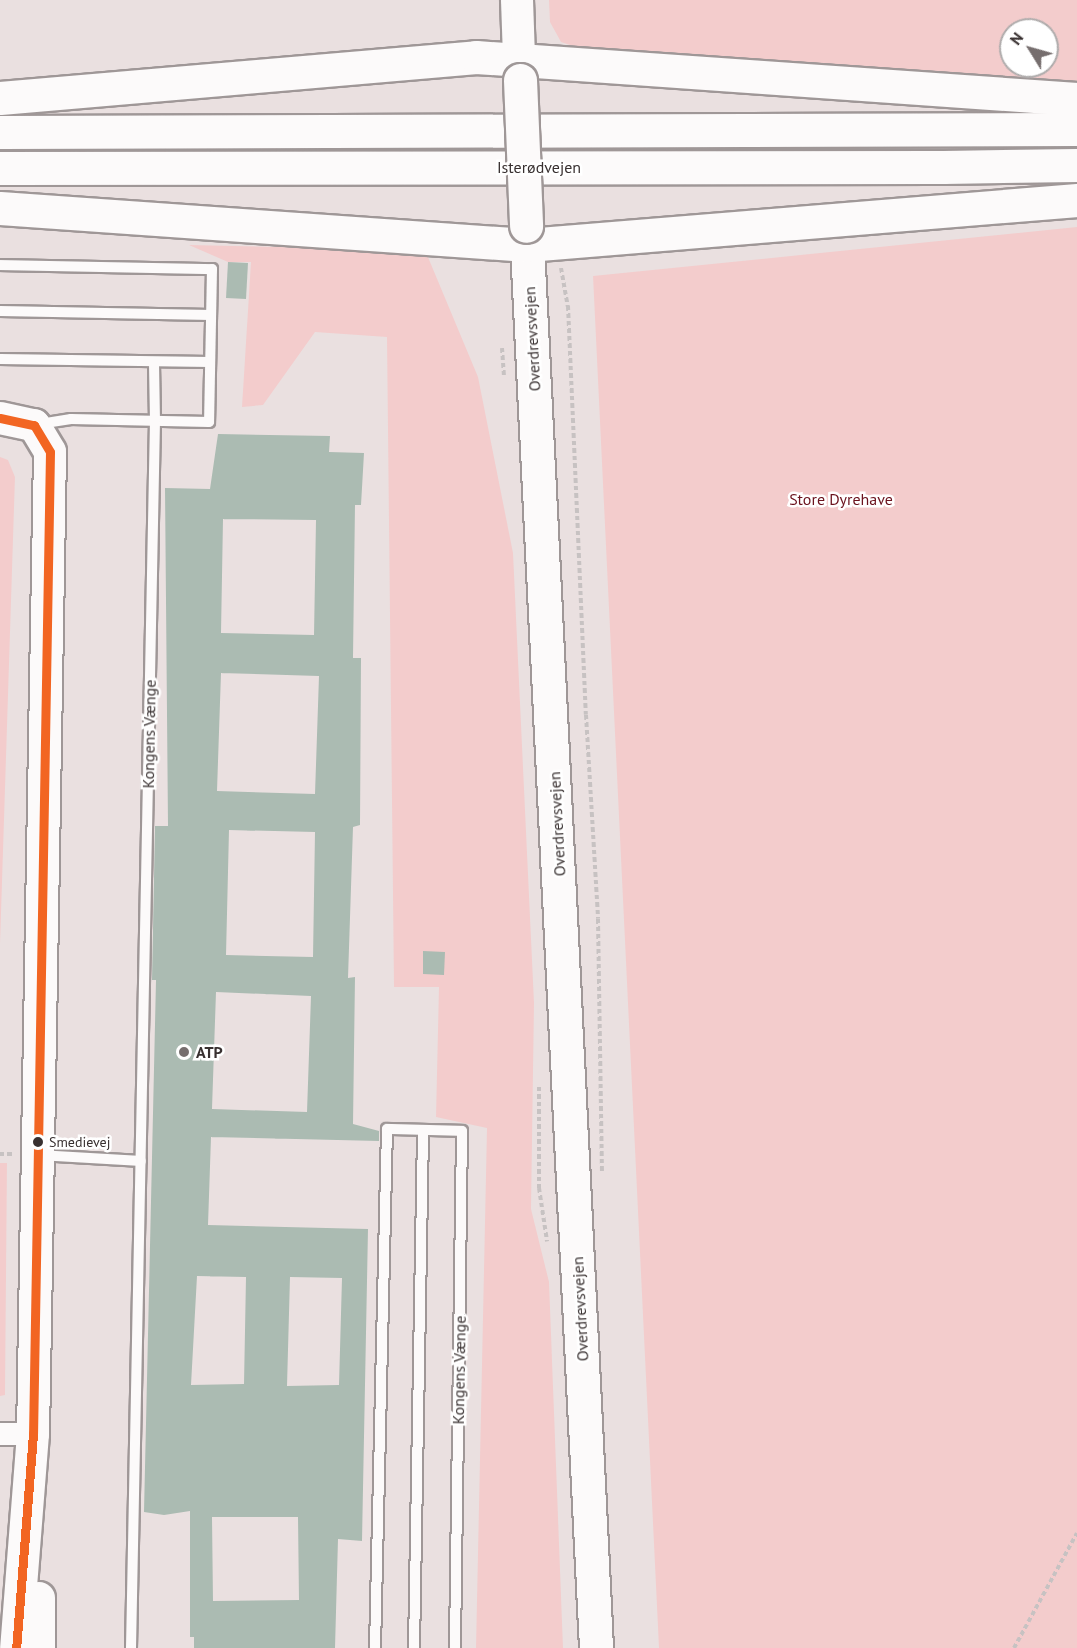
<!DOCTYPE html>
<html>
<head>
<meta charset="utf-8">
<style>
  body { margin:0 }
  #map { position:relative; width:1077px; height:1648px; overflow:hidden; background:#eae0e0; font-family:"PT Sans",sans-serif }
  div>[style] { position:absolute }
  .green>* { inset:0; background:#f3cccc }
  .building>* { inset:0; background:#abbbb2 }
  .path>* { height:4px; margin-top:-2px; transform-origin:0; background:repeating-linear-gradient(90deg,#c7c2c2 0 4.5px,transparent 0 7.5px) }
  .roads { filter:drop-shadow(2px 0 #9f9797) drop-shadow(-2px 0 #9f9797) drop-shadow(0 2px #9f9797) drop-shadow(0 -2px #9f9797) }
  .lane>* { height:10px; margin:-5px; padding:0 5px; transform-origin:5px; border-radius:5px; background:#fcfafa }
  .street>* { height:22px; margin:-11px; padding:0 11px; transform-origin:11px; border-radius:11px; background:#fcfafa }
  .secondary>* { height:32px; margin:-16px; padding:0 16px; transform-origin:16px; border-radius:16px; background:#fcfafa }
  .primary>* { height:33px; margin:-16.5px; padding:0 16.5px; transform-origin:16.5px; border-radius:16.5px; background:#fcfafa }
  .highway>* { height:33px; margin:-16.5px; padding:0 16.5px; transform-origin:16.5px; border-radius:16.5px; background:#fcfafa }
  .bridges { filter:drop-shadow(2px 0 #9f9797) drop-shadow(-2px 0 #9f9797) drop-shadow(0 2px #9f9797) drop-shadow(0 -2px #9f9797) }
  .primary-bridge>* { height:33px; margin:-16.5px; padding:0 16.5px; transform-origin:16.5px; border-radius:16.5px; background:#fcfafa }
  .bus-1>* { height:9px; margin:-4.5px; padding:0 4.5px; transform-origin:4.5px; border-radius:4.5px; background:#f26522 }
  .dots>* { width:16px; height:16px; translate:-50% -50%; box-sizing:border-box; border:3px solid #fff; border-radius:50% }
  span { translate:-50% -50%; white-space:nowrap; text-align:center; line-height:1.15; -webkit-text-stroke:5px #fff; paint-order:stroke }
  .bus-label { font-size:14px; color:#383030 }
  .left { translate:0 -50%; text-align:left }
  .street-label { font-size:16px; color:#383030 }
  .park-label { font-size:16px; color:#6b131e }
  .poi-label { font-size:16px; color:#383030; font-weight:700 }
  .north { position:absolute; left:999px; top:18px; width:60px; height:60px; box-sizing:border-box; background:#fff; border:2px solid #afacac; border-radius:50%; rotate:307deg; font-size:16px; font-weight:700; line-height:24px; text-align:center; color:#383030 }
  .north::after { content:''; display:block; margin:auto; width:21px; height:27px; background:#766e6e; clip-path:polygon(50% 0,100% 100%,50% 72%,0 100%) }
</style>
</head>
<body>
<div id="map">
  <div class="green">
    <i style="clip-path:polygon(evenodd,549px 0,1077px 0,1077px 86px,573px 46px,561px 42px,550px 22px,549px 0,1011px 30px,1047px 30px,1047px 66px,1011px 66px,1011px 30px)"></i>
    <i style="clip-path:polygon(1077px 227px,1077px 1648px,659px 1648px,593px 276px)"></i>
    <i style="clip-path:polygon(189px 245px,425px 250px,478px 377px,513px 553px,534px 1003px,531px 1209px,549px 1282px,563px 1648px,476px 1648px,487px 1128px,436px 1117px,439px 987px,394px 987px,387px 337px,315px 332px,263px 405px,242px 407px,251px 262px,228px 262px)"></i>
    <i style="clip-path:polygon(0 457px,8px 460px,15px 477px,0 945px)"></i>
    <i style="clip-path:polygon(0 1163px,7px 1163px,5px 1395px,0 1396px)"></i>
  </div>
  <div class="building">
    <i style="clip-path:polygon(228px 262px,248px 263px,246px 299px,226px 298px)"></i>
    <i style="clip-path:polygon(evenodd,218px 434px,330px 436px,329px 452px,364px 453px,361px 505px,355px 505px,353px 658px,361px 658px,360px 825px,353px 827px,348px 978px,355px 977px,353px 1124px,379px 1131px,379px 1141px,211px 1137px,208px 1225px,368px 1229px,362px 1541px,338px 1539px,335px 1648px,194px 1648px,194px 1637px,190px 1637px,190px 1511px,164px 1515px,144px 1512px,156px 980px,152px 980px,155px 826px,168px 826px,165px 488px,210px 489px,218px 434px,223px 519px,316px 520px,314px 635px,221px 633px,223px 519px,218px 434px,221px 673px,319px 676px,315px 794px,217px 791px,221px 673px,218px 434px,229px 830px,315px 832px,313px 957px,226px 955px,229px 830px,218px 434px,216px 992px,311px 996px,307px 1112px,212px 1109px,216px 992px,218px 434px,197px 1276px,246px 1277px,244px 1384px,191px 1385px,197px 1276px,218px 434px,290px 1277px,342px 1278px,339px 1385px,287px 1386px,290px 1277px,218px 434px,212px 1517px,298px 1517px,299px 1600px,213px 1601px,212px 1517px)"></i>
    <i style="clip-path:polygon(423px 951px,445px 952px,444px 975px,423px 974px)"></i>
  </div>
  <div class="path">
    <i style="left:561px;top:268px;width:39px;rotate:80deg"></i>
    <i style="left:568px;top:306px;width:409px;rotate:87.5deg"></i>
    <i style="left:586px;top:715px;width:204px;rotate:86.6deg"></i>
    <i style="left:598px;top:919px;width:255px;rotate:89.1deg"></i>
    <i style="left:502px;top:348px;width:28px;rotate:86deg"></i>
    <i style="left:539px;top:1087px;width:101px;rotate:90deg"></i>
    <i style="left:539px;top:1188px;width:54px;rotate:81.4deg"></i>
    <i style="left:0;top:1154px;width:13px"></i>
    <i style="left:1014px;top:1648px;width:131px;rotate:-61.3deg"></i>
  </div>
  <div class="roads">
    <div class="lane">
      <i style="left:0;top:265px;width:212px;rotate:1.1deg"></i>
      <i style="left:212px;top:269px;width:153px;rotate:91.1deg"></i>
      <i style="left:209px;top:422px;width:138px;rotate:-178.8deg"></i>
      <i style="left:71px;top:419px;width:33px;rotate:171deg"></i>
      <i style="left:0;top:311px;width:211px;rotate:1.1deg"></i>
      <i style="left:0;top:359px;width:210px;rotate:0.8deg"></i>
      <i style="left:39px;top:1155px;width:102px;rotate:3.4deg"></i>
      <i style="left:131px;top:1648px;width:1227px;rotate:-88.88deg"></i>
      <i style="left:155px;top:421px;width:59px;rotate:-91deg"></i>
      <i style="left:375px;top:1648px;width:519px;rotate:-88.68deg"></i>
      <i style="left:387px;top:1129px;width:75px;rotate:1.5deg"></i>
      <i style="left:462px;top:1131px;width:517px;rotate:90.78deg"></i>
      <i style="left:414px;top:1648px;width:518px;rotate:-89deg"></i>
    </div>
    <div class="street">
      <i style="left:0;top:1434px;width:33px"></i>
    </div>
    <div class="secondary">
      <i style="left:517px;top:0;width:58px;rotate:88deg"></i>
      <i style="left:0;top:418px;width:35px;rotate:12deg"></i>
      <i style="left:34px;top:425px;width:31px;rotate:59deg"></i>
      <i style="left:50px;top:452px;width:982px;rotate:90.99deg"></i>
      <i style="left:33px;top:1434px;width:215px;rotate:94.5deg"></i>
      <i style="left:39px;top:1598px;width:50px;rotate:90deg"></i>
    </div>
    <div class="primary">
      <i style="left:526px;top:226px;width:1424px;rotate:87.18deg"></i>
    </div>
    <div class="highway">
      <i style="left:0;top:98px;width:478px;rotate:-4.9deg"></i>
      <i style="left:476px;top:57px;width:602px;rotate:4deg"></i>
      <i style="left:0;top:132px;width:1077px;rotate:-0.16deg"></i>
      <i style="left:0;top:168px;width:943px;rotate:-0.06deg"></i>
      <i style="left:943px;top:167px;width:134px;rotate:-0.9deg"></i>
      <i style="left:0;top:208px;width:528px;rotate:4.02deg"></i>
      <i style="left:527px;top:245px;width:552px;rotate:-4.68deg"></i>
    </div>
  </div>
  <div class="bridges">
    <div class="primary-bridge">
      <i style="left:520px;top:80px;width:146px;rotate:87.6deg"></i>
    </div>
  </div>
  <div class="bus-1">
    <i style="left:0;top:418px;width:35px;rotate:12deg"></i>
    <i style="left:34px;top:425px;width:31px;rotate:59deg"></i>
    <i style="left:50px;top:452px;width:982px;rotate:90.99deg"></i>
    <i style="left:33px;top:1434px;width:215px;rotate:94.5deg"></i>
  </div>
  <div class="dots">
    <i style="left:184px;top:1052px;background:#766e6e"></i>
    <i style="left:38px;top:1142px;background:#383030"></i>
  </div>
  <div class="bus-label">
    <span class="left" style="left:49px;top:1142px">Smedievej</span>
  </div>
  <div class="street-label">
    <span style="left:539px;top:167px">Isterødvejen</span>
    <span style="left:532px;top:339px;rotate:-93deg">Overdrevsvejen</span>
    <span style="left:149px;top:734px;rotate:-89deg">Kongens Vænge</span>
    <span style="left:557px;top:824px;rotate:-93deg">Overdrevsvejen</span>
    <span style="left:580px;top:1309px;rotate:-93deg">Overdrevsvejen</span>
    <span style="left:459px;top:1370px;rotate:-89deg">Kongens Vænge</span>
  </div>
  <div class="park-label">
    <span style="left:841px;top:499px">Store Dyrehave</span>
  </div>
  <div class="poi-label">
    <span class="left" style="left:196px;top:1052px">ATP</span>
  </div>
  <div class="north">N</div>
</div>
</body>
</html>
